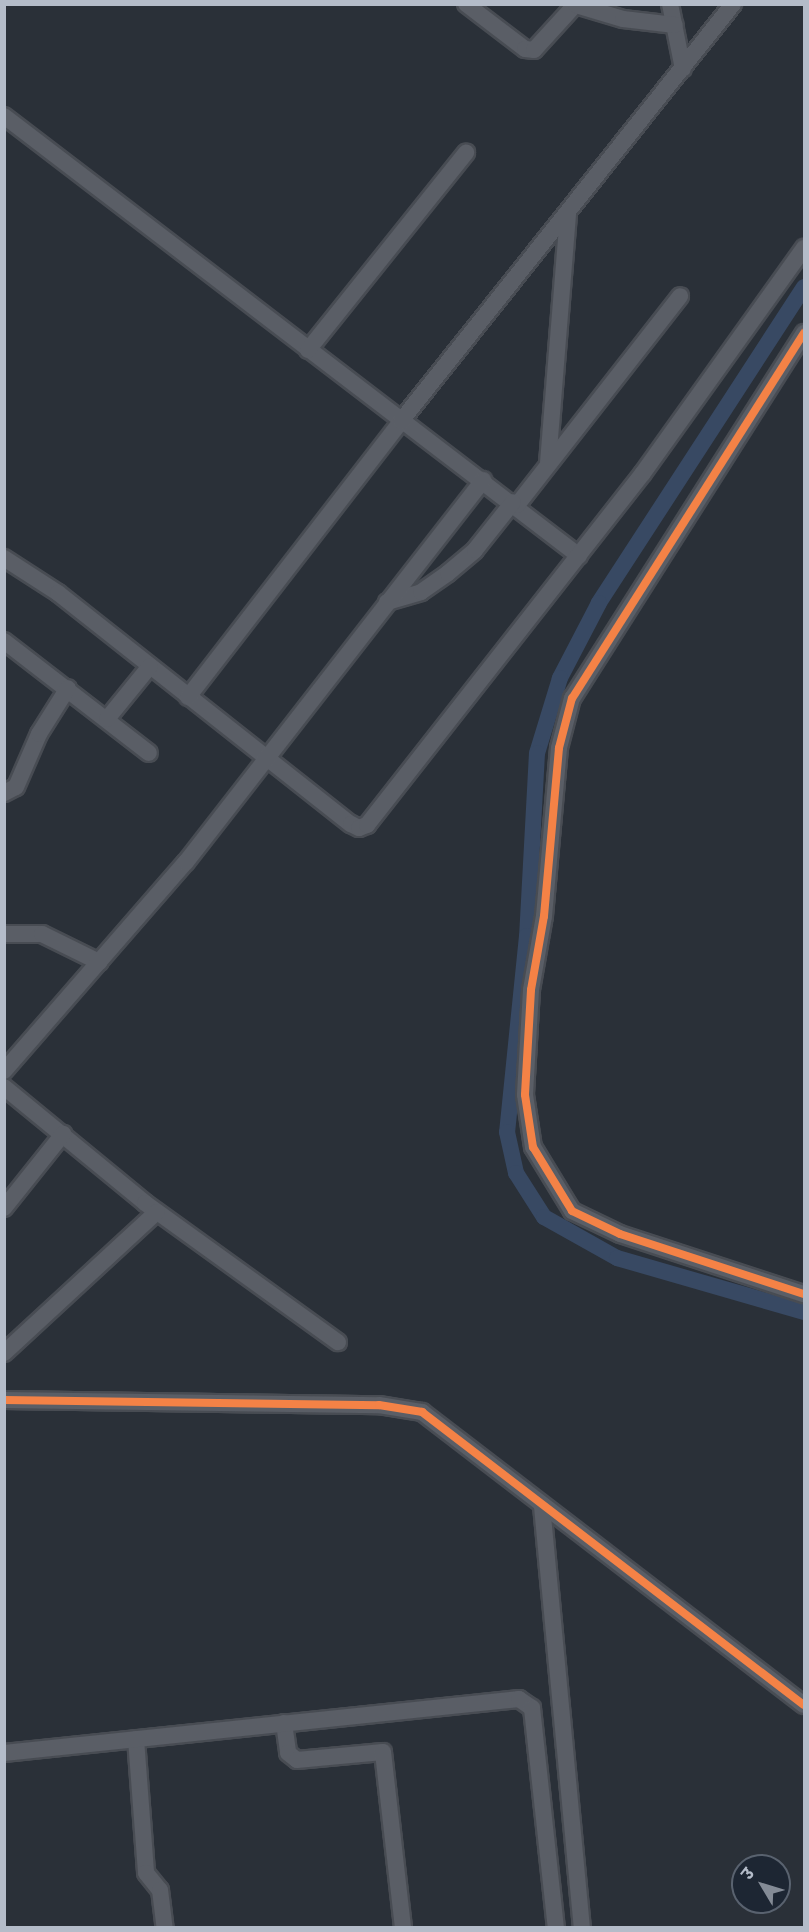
<!DOCTYPE html>
<html>
<head>
<meta charset="utf-8">
<style>
  body { margin:0 }
  #map { position:relative; width:809px; height:1932px; overflow:hidden; background:#2a3038; font-family:Poppins,"Noto Sans Devanagari",sans-serif }
  div>[style] { position:absolute }
  .canal>* { height:16px; margin:-8px; padding:0 8px; transform-origin:8px; border-radius:8px; background:#384963 }
  .roads { filter:drop-shadow(2px 0 #484c53) drop-shadow(-2px 0 #484c53) drop-shadow(0 2px #484c53) drop-shadow(0 -2px #484c53) }
  .minor>* { height:16px; margin:-8px; padding:0 8px; transform-origin:8px; border-radius:8px; background:#5a5e66 }
  .cycleway>* { height:8px; margin:-4px; padding:0 4px; transform-origin:4px; border-radius:4px; background:#f48246 }
  span { translate:-50% -50%; white-space:nowrap; text-align:center; line-height:1.15; -webkit-text-stroke:4.5px #1d2633; paint-order:stroke }
  .frame { position:absolute; inset:0; border:6px solid #b4bcc9; pointer-events:none }
  .north { position:absolute; left:731px; top:1854px; width:60px; height:60px; box-sizing:border-box; background:#1d2633; border:2px solid #59626f; border-radius:50%; rotate:308deg; font-size:16px; font-weight:700; line-height:24px; text-align:center; color:#b4bcc9 }
  .north::after { content:''; display:block; margin:auto; width:21px; height:27px; background:#848b96; clip-path:polygon(50% 0,100% 100%,50% 72%,0 100%) }
</style>
</head>
<body>
<div id="map">
  <div class="canal">
    <i style="left:804px;top:287px;width:377px;rotate:123deg"></i>
    <i style="left:599px;top:603px;width:85px;rotate:117.5deg"></i>
    <i style="left:560px;top:678px;width:78px;rotate:107deg"></i>
    <i style="left:537px;top:753px;width:183px;rotate:93.1deg"></i>
    <i style="left:527px;top:936px;width:197px;rotate:95.8deg"></i>
    <i style="left:507px;top:1132px;width:42px;rotate:77.6deg"></i>
    <i style="left:516px;top:1173px;width:52px;rotate:57.5deg"></i>
    <i style="left:544px;top:1217px;width:84px;rotate:29.3deg"></i>
    <i style="left:617px;top:1258px;width:195px;rotate:16.1deg"></i>
  </div>
  <div class="roads">
    <div class="minor">
      <i style="left:466px;top:4px;width:74px;rotate:37.3deg"></i>
      <i style="left:525px;top:49px;width:9px;rotate:6deg"></i>
      <i style="left:534px;top:50px;width:62px;rotate:-47.6deg"></i>
      <i style="left:670px;top:4px;width:66px;rotate:78.7deg"></i>
      <i style="left:576px;top:5px;width:49px;rotate:16.6deg"></i>
      <i style="left:623px;top:19px;width:52px;rotate:6.6deg"></i>
      <i style="left:4px;top:116px;width:724px;rotate:37.42deg"></i>
      <i style="left:804px;top:333px;width:432px;rotate:122.4deg"></i>
      <i style="left:572px;top:698px;width:52px;rotate:104.6deg"></i>
      <i style="left:559px;top:748px;width:169px;rotate:95.1deg"></i>
      <i style="left:544px;top:916px;width:75px;rotate:100deg"></i>
      <i style="left:531px;top:990px;width:105px;rotate:93.3deg"></i>
      <i style="left:525px;top:1095px;width:53px;rotate:81.3deg"></i>
      <i style="left:533px;top:1147px;width:75px;rotate:58.6deg"></i>
      <i style="left:572px;top:1211px;width:53px;rotate:25.6deg"></i>
      <i style="left:620px;top:1234px;width:194px;rotate:18.1deg"></i>
      <i style="left:308px;top:350px;width:253px;rotate:-51.3deg"></i>
      <i style="left:548px;top:463px;width:249px;rotate:-85.4deg"></i>
      <i style="left:517px;top:505px;width:265px;rotate:-52deg"></i>
      <i style="left:4px;top:558px;width:64px;rotate:32.9deg"></i>
      <i style="left:58px;top:593px;width:373px;rotate:38.3deg"></i>
      <i style="left:351px;top:824px;width:9px;rotate:27deg"></i>
      <i style="left:359px;top:828px;width:9px;rotate:-21deg"></i>
      <i style="left:367px;top:825px;width:447px;rotate:-51.9deg"></i>
      <i style="left:643px;top:473px;width:277px;rotate:-54.4deg"></i>
      <i style="left:387px;top:602px;width:35px;rotate:-16deg"></i>
      <i style="left:421px;top:592px;width:33px;rotate:-35deg"></i>
      <i style="left:448px;top:573px;width:35px;rotate:-40deg"></i>
      <i style="left:475px;top:550px;width:61px;rotate:-51.6deg"></i>
      <i style="left:4px;top:641px;width:183px;rotate:37.7deg"></i>
      <i style="left:188px;top:697px;width:349px;rotate:-52.3deg"></i>
      <i style="left:401px;top:421px;width:533px;rotate:-51.47deg"></i>
      <i style="left:107px;top:719px;width:68px;rotate:-50.9deg"></i>
      <i style="left:4px;top:793px;width:13px;rotate:-27deg"></i>
      <i style="left:16px;top:787px;width:58px;rotate:-66.5deg"></i>
      <i style="left:39px;top:734px;width:54px;rotate:-57.8deg"></i>
      <i style="left:4px;top:934px;width:38px"></i>
      <i style="left:42px;top:934px;width:64px;rotate:26.2deg"></i>
      <i style="left:4px;top:1071px;width:277px;rotate:-49deg"></i>
      <i style="left:186px;top:862px;width:484px;rotate:-52.1deg"></i>
      <i style="left:4px;top:1087px;width:183px;rotate:39.4deg"></i>
      <i style="left:145px;top:1203px;width:238px;rotate:35.8deg"></i>
      <i style="left:4px;top:1208px;width:95px;rotate:-51.4deg"></i>
      <i style="left:4px;top:1353px;width:208px;rotate:-42.7deg"></i>
      <i style="left:4px;top:1400px;width:375px;rotate:0.8deg"></i>
      <i style="left:379px;top:1405px;width:44px;rotate:9.2deg"></i>
      <i style="left:422px;top:1412px;width:481px;rotate:37.5deg"></i>
      <i style="left:542px;top:1506px;width:424px;rotate:84.6deg"></i>
      <i style="left:284px;top:1723px;width:30px;rotate:82deg"></i>
      <i style="left:288px;top:1753px;width:11px;rotate:38deg"></i>
      <i style="left:297px;top:1760px;width:86px;rotate:-5.3deg"></i>
      <i style="left:383px;top:1752px;width:177px;rotate:83.5deg"></i>
      <i style="left:136px;top:1739px;width:134px;rotate:85.7deg"></i>
      <i style="left:146px;top:1873px;width:22px;rotate:51deg"></i>
      <i style="left:160px;top:1890px;width:38px;rotate:83deg"></i>
      <i style="left:4px;top:1753px;width:518px;rotate:-5.99deg"></i>
      <i style="left:519px;top:1699px;width:16px;rotate:35deg"></i>
      <i style="left:532px;top:1708px;width:221px;rotate:83.8deg"></i>
    </div>
  </div>
  <div class="cycleway">
    <i style="left:804px;top:333px;width:432px;rotate:122.4deg"></i>
    <i style="left:572px;top:698px;width:52px;rotate:104.6deg"></i>
    <i style="left:559px;top:748px;width:169px;rotate:95.1deg"></i>
    <i style="left:544px;top:916px;width:75px;rotate:100deg"></i>
    <i style="left:531px;top:990px;width:105px;rotate:93.3deg"></i>
    <i style="left:525px;top:1095px;width:53px;rotate:81.3deg"></i>
    <i style="left:533px;top:1147px;width:75px;rotate:58.6deg"></i>
    <i style="left:572px;top:1211px;width:53px;rotate:25.6deg"></i>
    <i style="left:620px;top:1234px;width:194px;rotate:18.1deg"></i>
    <i style="left:4px;top:1400px;width:375px;rotate:0.8deg"></i>
    <i style="left:379px;top:1405px;width:44px;rotate:9.2deg"></i>
    <i style="left:422px;top:1412px;width:481px;rotate:37.5deg"></i>
  </div>
  <div class="frame"></div>
  <div class="north">उ</div>
</div>
</body>
</html>
